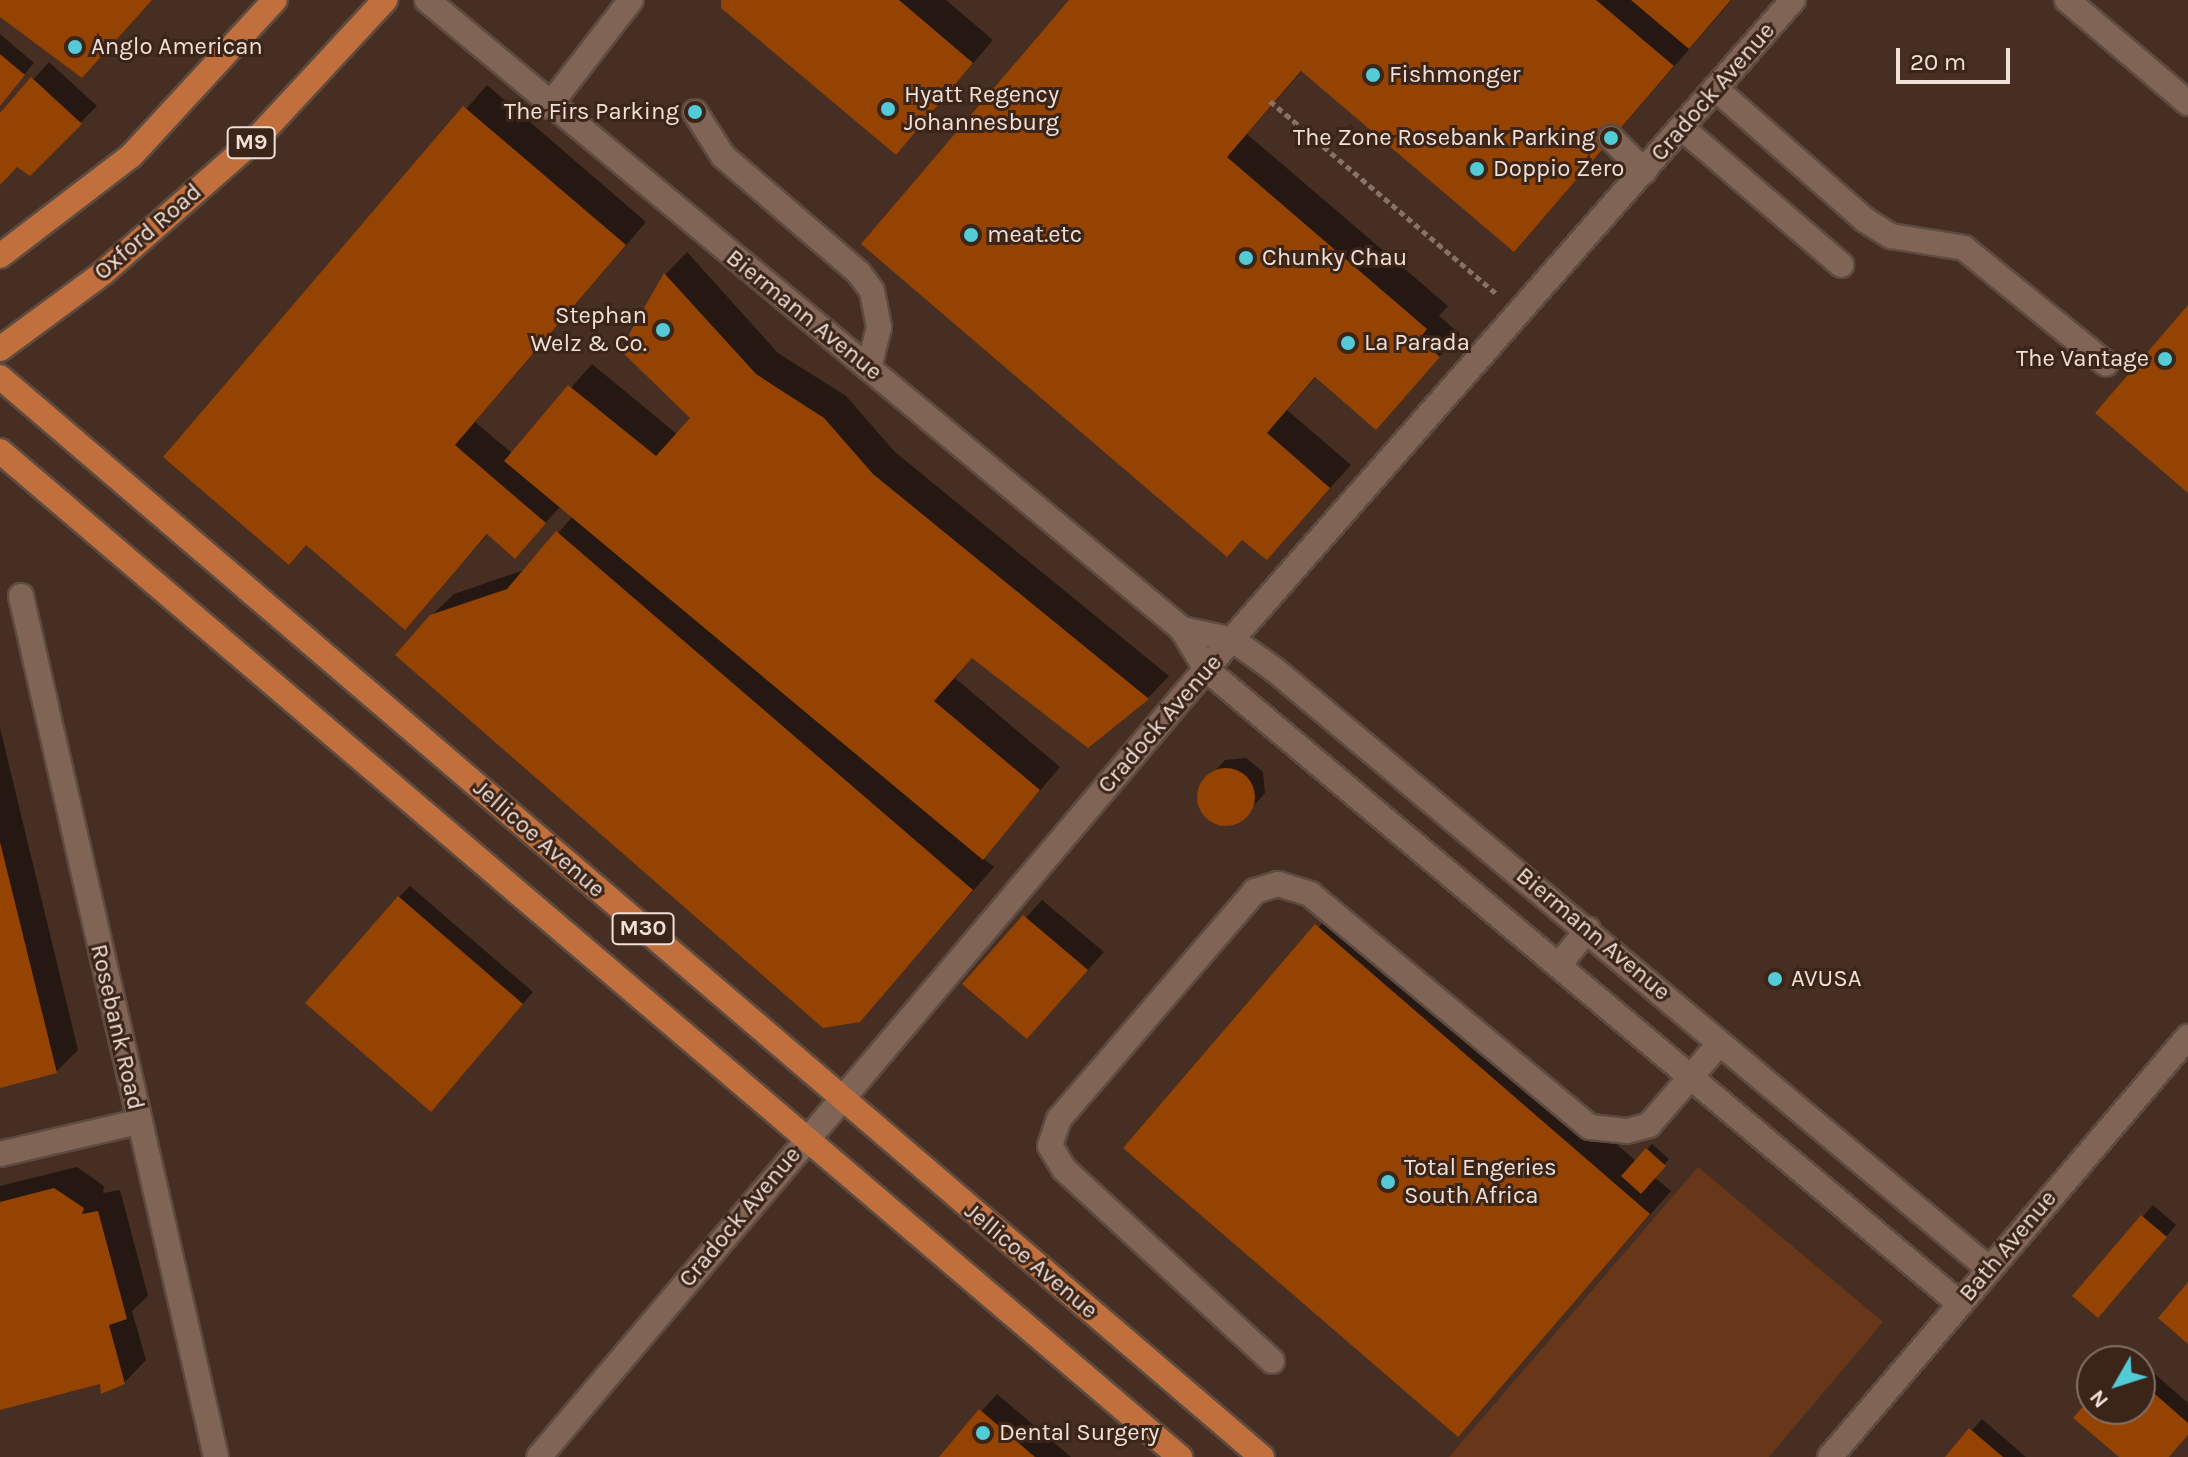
<!DOCTYPE html>
<html>
<head>
<meta charset="utf-8">
<style>
  body { margin:0 }
  #map { position:relative; width:2188px; height:1457px; overflow:hidden; background:#462e22; font-family:Karla,sans-serif }
  div>[style] { position:absolute }
  .green>* { inset:0; background:#68371a }
  .shadow>* { inset:0; background:#0007 }
  .building>* { inset:0; background:#954302 }
  .round { border-radius:50% }
  .path>* { height:5px; margin-top:-2.5px; transform-origin:0; background:repeating-linear-gradient(90deg,#877268 0 6px,transparent 0 10px) }
  .roads { filter:drop-shadow(2px 0 #5e4b40) drop-shadow(-2px 0 #5e4b40) drop-shadow(0 2px #5e4b40) drop-shadow(0 -2px #5e4b40) }
  .minor>* { height:24px; margin:-12px; padding:0 12px; transform-origin:12px; border-radius:12px; background:#806557 }
  .major>* { height:24px; margin:-12px; padding:0 12px; transform-origin:12px; border-radius:12px; background:#c1703d }
  .dots>* { width:22px; height:22px; translate:-50% -50%; box-sizing:border-box; border:4px solid #3b2418; border-radius:50% }
  span { translate:-50% -50%; white-space:nowrap; text-align:center; line-height:1.15; -webkit-text-stroke:6px #3b2418; paint-order:stroke }
  .shield-label span { padding:2px 6px; background:#3b2418; border:2px solid; border-radius:6px; -webkit-text-stroke-width:0 }
  .shield-label { font-size:22px; color:#f0e0d8; font-weight:700 }
  .poi-label { font-size:24px; color:#f0e0d8 }
  .left { translate:0 -50%; text-align:left }
  .right { translate:-100% -50%; text-align:right }
  .street-label { font-size:24px; color:#f0e0d8 }
  .north { position:absolute; left:2076px; top:1345px; width:80px; height:80px; box-sizing:border-box; background:#3b2418; border:2px solid #836f65; border-radius:50%; rotate:231deg; font-size:22px; font-weight:700; line-height:32px; text-align:center; color:#f0e0d8 }
  .north::after { content:''; display:block; margin:auto; width:28px; height:36px; background:#52cbd7; clip-path:polygon(50% 0,100% 100%,50% 72%,0 100%) }
  .scale { position:absolute; left:1896px; top:48px; width:114px; height:36px; box-sizing:border-box; border:4px solid #f0e0d8; border-top:0; padding-left:10px; font-size:24px; line-height:28px; white-space:nowrap; color:#f0e0d8; -webkit-text-stroke:6px #3b2418; paint-order:stroke }
</style>
</head>
<body>
<div id="map">
  <div class="green">
    <i style="clip-path:polygon(1698px 1167px,1883px 1322px,1769px 1457px,1449px 1457px)"></i>
  </div>
  <div class="shadow">
    <i style="clip-path:polygon(723px 0,946px 0,993px 40px,896px 153px)"></i>
    <i style="clip-path:polygon(1072px 0,1732px 0,1535px 227px,1303px 70px,1247px 134px,1448px 306px,1439px 316px,1460px 334px,1376px 427px,1317px 376px,1287px 410px,1351px 465px,1266px 558px)"></i>
    <i style="clip-path:polygon(0 34px,34px 63px,0 103px)"></i>
    <i style="clip-path:polygon(49px 62px,97px 106px,30px 173px,17px 165px,0 183px,0 117px)"></i>
    <i style="clip-path:polygon(487px 85px,646px 222px,475px 422px,513px 454px,592px 364px,678px 435px,692px 418px,622px 349px,666px 274px,687px 252px,778px 353px,846px 396px,895px 452px,1169px 676px,1148px 698px,973px 656px,955px 678px,1060px 767px,983px 858px,994px 867px,859px 1021px,431px 616px,454px 594px,527px 569px,573px 516px,561px 506px,515px 556px,489px 533px,404px 627px,307px 544px,288px 563px,166px 457px)"></i>
    <i style="clip-path:polygon(0 728px,78px 1050px,56px 1072px,0 1085px)"></i>
    <i style="clip-path:polygon(1246px 758px,1263px 772px,1265px 793px,1239px 822px,1217px 824px,1201px 810px,1199px 788px,1225px 760px)"></i>
    <i style="clip-path:polygon(410px 886px,533px 992px,441px 1098px,399px 897px)"></i>
    <i style="clip-path:polygon(1042px 900px,1104px 952px,1027px 1037px,965px 984px)"></i>
    <i style="clip-path:polygon(1339px 904px,1636px 1161px,1652px 1144px,1669px 1159px,1654px 1177px,1671px 1191px,1458px 1434px,1126px 1148px)"></i>
    <i style="clip-path:polygon(77px 1167px,104px 1186px,103px 1193px,120px 1190px,148px 1296px,132px 1311px,146px 1360px,124px 1383px,102px 1382px,0 1408px,0 1186px)"></i>
    <i style="clip-path:polygon(2153px 1205px,2176px 1225px,2109px 1304px,2075px 1295px)"></i>
    <i style="clip-path:polygon(2132px 1354px,2188px 1403px,2188px 1434px,2169px 1457px,2122px 1457px,2076px 1418px,2092px 1399px,2092px 1409px,2140px 1409px,2140px 1361px,2126px 1361px)"></i>
    <i style="clip-path:polygon(997px 1394px,1071px 1457px,941px 1457px)"></i>
    <i style="clip-path:polygon(1982px 1419px,2026px 1457px,1948px 1457px)"></i>
  </div>
  <div class="building">
    <i style="clip-path:polygon(0 0,152px 0,82px 78px,0 17px)"></i>
    <i style="clip-path:polygon(721px 0,899px 0,973px 63px,896px 155px,721px 8px)"></i>
    <i style="clip-path:polygon(1069px 0,1596px 0,1674px 66px,1514px 252px,1301px 71px,1227px 157px,1427px 329px,1419px 339px,1440px 357px,1376px 430px,1315px 377px,1267px 433px,1330px 488px,1267px 560px,1242px 540px,1227px 557px,861px 244px)"></i>
    <i style="clip-path:polygon(1631px 0,1731px 0,1689px 49px)"></i>
    <i style="clip-path:polygon(0 54px,25px 75px,0 106px)"></i>
    <i style="clip-path:polygon(31px 77px,82px 124px,30px 176px,17px 167px,0 185px,0 113px)"></i>
    <i style="clip-path:polygon(463px 106px,626px 245px,455px 445px,546px 523px,515px 559px,487px 534px,405px 630px,306px 545px,289px 565px,163px 457px)"></i>
    <i style="clip-path:polygon(664px 273px,756px 374px,824px 418px,873px 474px,1149px 699px,1088px 748px,972px 658px,934px 701px,1040px 790px,983px 860px,504px 461px,568px 385px,656px 456px,690px 418px,620px 350px)"></i>
    <i style="clip-path:polygon(2188px 305px,2188px 493px,2095px 413px)"></i>
    <i style="clip-path:polygon(556px 531px,973px 890px,860px 1022px,823px 1028px,395px 655px,430px 615px,507px 589px)"></i>
    <i class="round" style="left:1197px;top:768px;width:58px;height:58px"></i>
    <i style="clip-path:polygon(0 842px,57px 1073px,0 1088px)"></i>
    <i style="clip-path:polygon(398px 896px,523px 1004px,431px 1112px,305px 1003px)"></i>
    <i style="clip-path:polygon(1023px 915px,1088px 970px,1027px 1039px,962px 984px)"></i>
    <i style="clip-path:polygon(1315px 924px,1650px 1214px,1458px 1437px,1123px 1148px)"></i>
    <i style="clip-path:polygon(1646px 1148px,1666px 1166px,1641px 1194px,1621px 1176px)"></i>
    <i style="clip-path:polygon(54px 1188px,84px 1208px,82px 1214px,98px 1211px,127px 1319px,109px 1325px,125px 1384px,101px 1394px,100px 1384px,0 1410px,0 1202px)"></i>
    <i style="clip-path:polygon(2141px 1215px,2167px 1237px,2098px 1318px,2072px 1296px)"></i>
    <i style="clip-path:polygon(2188px 1282px,2188px 1344px,2158px 1318px)"></i>
    <i style="clip-path:polygon(2140px 1381px,2188px 1423px,2188px 1435px,2169px 1457px,2119px 1457px,2073px 1418px,2092px 1396px,2092px 1409px,2140px 1409px)"></i>
    <i style="clip-path:polygon(979px 1409px,1035px 1457px,939px 1457px)"></i>
    <i style="clip-path:polygon(1969px 1428px,2003px 1457px,1945px 1457px)"></i>
  </div>
  <div class="path">
    <i style="left:1270px;top:101px;width:298px;rotate:40.4deg"></i>
  </div>
  <div class="roads">
    <div class="minor">
      <i style="left:427px;top:0;width:983px;rotate:39.8deg"></i>
      <i style="left:1182px;top:629px;width:47px;rotate:59deg"></i>
      <i style="left:1206px;top:669px;width:986px;rotate:40.1deg"></i>
      <i style="left:2067px;top:0;width:159px;rotate:40.4deg"></i>
      <i style="left:1716px;top:89px;width:198px;rotate:41.3deg"></i>
      <i style="left:1865px;top:220px;width:31px;rotate:32deg"></i>
      <i style="left:1891px;top:236px;width:74px;rotate:9.3deg"></i>
      <i style="left:1964px;top:248px;width:183px;rotate:39.2deg"></i>
      <i style="left:549px;top:106px;width:134px;rotate:-52.3deg"></i>
      <i style="left:695px;top:112px;width:52px;rotate:57.5deg"></i>
      <i style="left:723px;top:156px;width:179px;rotate:40.7deg"></i>
      <i style="left:859px;top:273px;width:22px;rotate:54deg"></i>
      <i style="left:872px;top:291px;width:37px;rotate:79deg"></i>
      <i style="left:879px;top:327px;width:42px;rotate:103.7deg"></i>
      <i style="left:1682px;top:128px;width:210px;rotate:40.7deg"></i>
      <i style="left:1611px;top:138px;width:47px;rotate:45deg"></i>
      <i style="left:21px;top:596px;width:883px;rotate:77.24deg"></i>
      <i style="left:1182px;top:629px;width:52px;rotate:12.2deg"></i>
      <i style="left:1233px;top:640px;width:52px;rotate:35.5deg"></i>
      <i style="left:1275px;top:670px;width:931px;rotate:39.99deg"></i>
      <i style="left:1559px;top:965px;width:46px;rotate:-51.1deg"></i>
      <i style="left:0;top:1154px;width:142px;rotate:-13.1deg"></i>
      <i style="left:1272px;top:1361px;width:283px;rotate:-137.3deg"></i>
      <i style="left:1064px;top:1169px;width:27px;rotate:-121deg"></i>
      <i style="left:1050px;top:1146px;width:28px;rotate:-72deg"></i>
      <i style="left:1059px;top:1119px;width:301px;rotate:-49.3deg"></i>
      <i style="left:1255px;top:891px;width:24px;rotate:-17deg"></i>
      <i style="left:1278px;top:884px;width:34px;rotate:17deg"></i>
      <i style="left:1310px;top:894px;width:364px;rotate:39.8deg"></i>
      <i style="left:1590px;top:1127px;width:37px;rotate:6deg"></i>
      <i style="left:1627px;top:1131px;width:23px;rotate:-15deg"></i>
      <i style="left:1649px;top:1125px;width:108px;rotate:-49.1deg"></i>
      <i style="left:539px;top:1457px;width:1032px;rotate:-49.75deg"></i>
      <i style="left:1206px;top:669px;width:890px;rotate:-48.74deg"></i>
      <i style="left:1830px;top:1457px;width:552px;rotate:-49.56deg"></i>
    </div>
    <div class="major">
      <i style="left:0;top:256px;width:165px;rotate:-37.4deg"></i>
      <i style="left:131px;top:156px;width:212px;rotate:-47.3deg"></i>
      <i style="left:0;top:349px;width:128px;rotate:-36.4deg"></i>
      <i style="left:103px;top:273px;width:210px;rotate:-41.3deg"></i>
      <i style="left:261px;top:134px;width:183px;rotate:-47.2deg"></i>
      <i style="left:0;top:377px;width:1661px;rotate:40.56deg"></i>
      <i style="left:0;top:451px;width:1551px;rotate:40.45deg"></i>
    </div>
  </div>
  <div class="dots">
    <i style="left:75px;top:47px;background:#52cbd7"></i>
    <i style="left:1373px;top:75px;background:#52cbd7"></i>
    <i style="left:888px;top:109px;background:#52cbd7"></i>
    <i style="left:695px;top:112px;background:#52cbd7"></i>
    <i style="left:1611px;top:138px;background:#52cbd7"></i>
    <i style="left:1477px;top:169px;background:#52cbd7"></i>
    <i style="left:971px;top:235px;background:#52cbd7"></i>
    <i style="left:1246px;top:258px;background:#52cbd7"></i>
    <i style="left:663px;top:330px;background:#52cbd7"></i>
    <i style="left:1348px;top:343px;background:#52cbd7"></i>
    <i style="left:2165px;top:359px;background:#52cbd7"></i>
    <i style="left:1775px;top:979px;background:#52cbd7"></i>
    <i style="left:1388px;top:1182px;background:#52cbd7"></i>
    <i style="left:983px;top:1433px;background:#52cbd7"></i>
  </div>
  <div class="shield-label">
    <span style="left:251px;top:143px">M9</span>
    <span style="left:643px;top:929px">M30</span>
  </div>
  <div class="poi-label">
    <span class="left" style="left:91px;top:47px">Anglo American</span>
    <span class="left" style="left:1389px;top:75px">Fishmonger</span>
    <span class="left" style="left:904px;top:109px">Hyatt Regency<br>Johannesburg</span>
    <span class="right" style="left:679px;top:112px">The Firs Parking</span>
    <span class="right" style="left:1595px;top:138px">The Zone Rosebank Parking</span>
    <span class="left" style="left:1493px;top:169px">Doppio Zero</span>
    <span class="left" style="left:987px;top:235px">meat.etc</span>
    <span class="left" style="left:1262px;top:258px">Chunky Chau</span>
    <span class="right" style="left:647px;top:330px">Stephan<br>Welz &amp; Co.</span>
    <span class="left" style="left:1364px;top:343px">La Parada</span>
    <span class="right" style="left:2149px;top:359px">The Vantage</span>
    <span class="left" style="left:1791px;top:979px">AVUSA</span>
    <span class="left" style="left:1404px;top:1182px">Total Engeries<br>South Africa</span>
    <span class="left" style="left:999px;top:1433px">Dental Surgery</span>
  </div>
  <div class="street-label">
    <span style="left:1713px;top:92px;rotate:-49deg">Cradock Avenue</span>
    <span style="left:148px;top:232px;rotate:-41deg">Oxford Road</span>
    <span style="left:804px;top:315px;rotate:39deg">Biermann Avenue</span>
    <span style="left:1160px;top:724px;rotate:-49deg">Cradock Avenue</span>
    <span style="left:539px;top:839px;rotate:41deg">Jellicoe Avenue</span>
    <span style="left:1593px;top:934px;rotate:40deg">Biermann Avenue</span>
    <span style="left:117px;top:1027px;rotate:77deg">Rosebank Road</span>
    <span style="left:740px;top:1217px;rotate:-50deg">Cradock Avenue</span>
    <span style="left:2008px;top:1246px;rotate:-50deg">Bath Avenue</span>
    <span style="left:1031px;top:1261px;rotate:40deg">Jellicoe Avenue</span>
  </div>
  <div class="north">N</div>
  <div class="scale">20 m</div>
</div>
</body>
</html>
